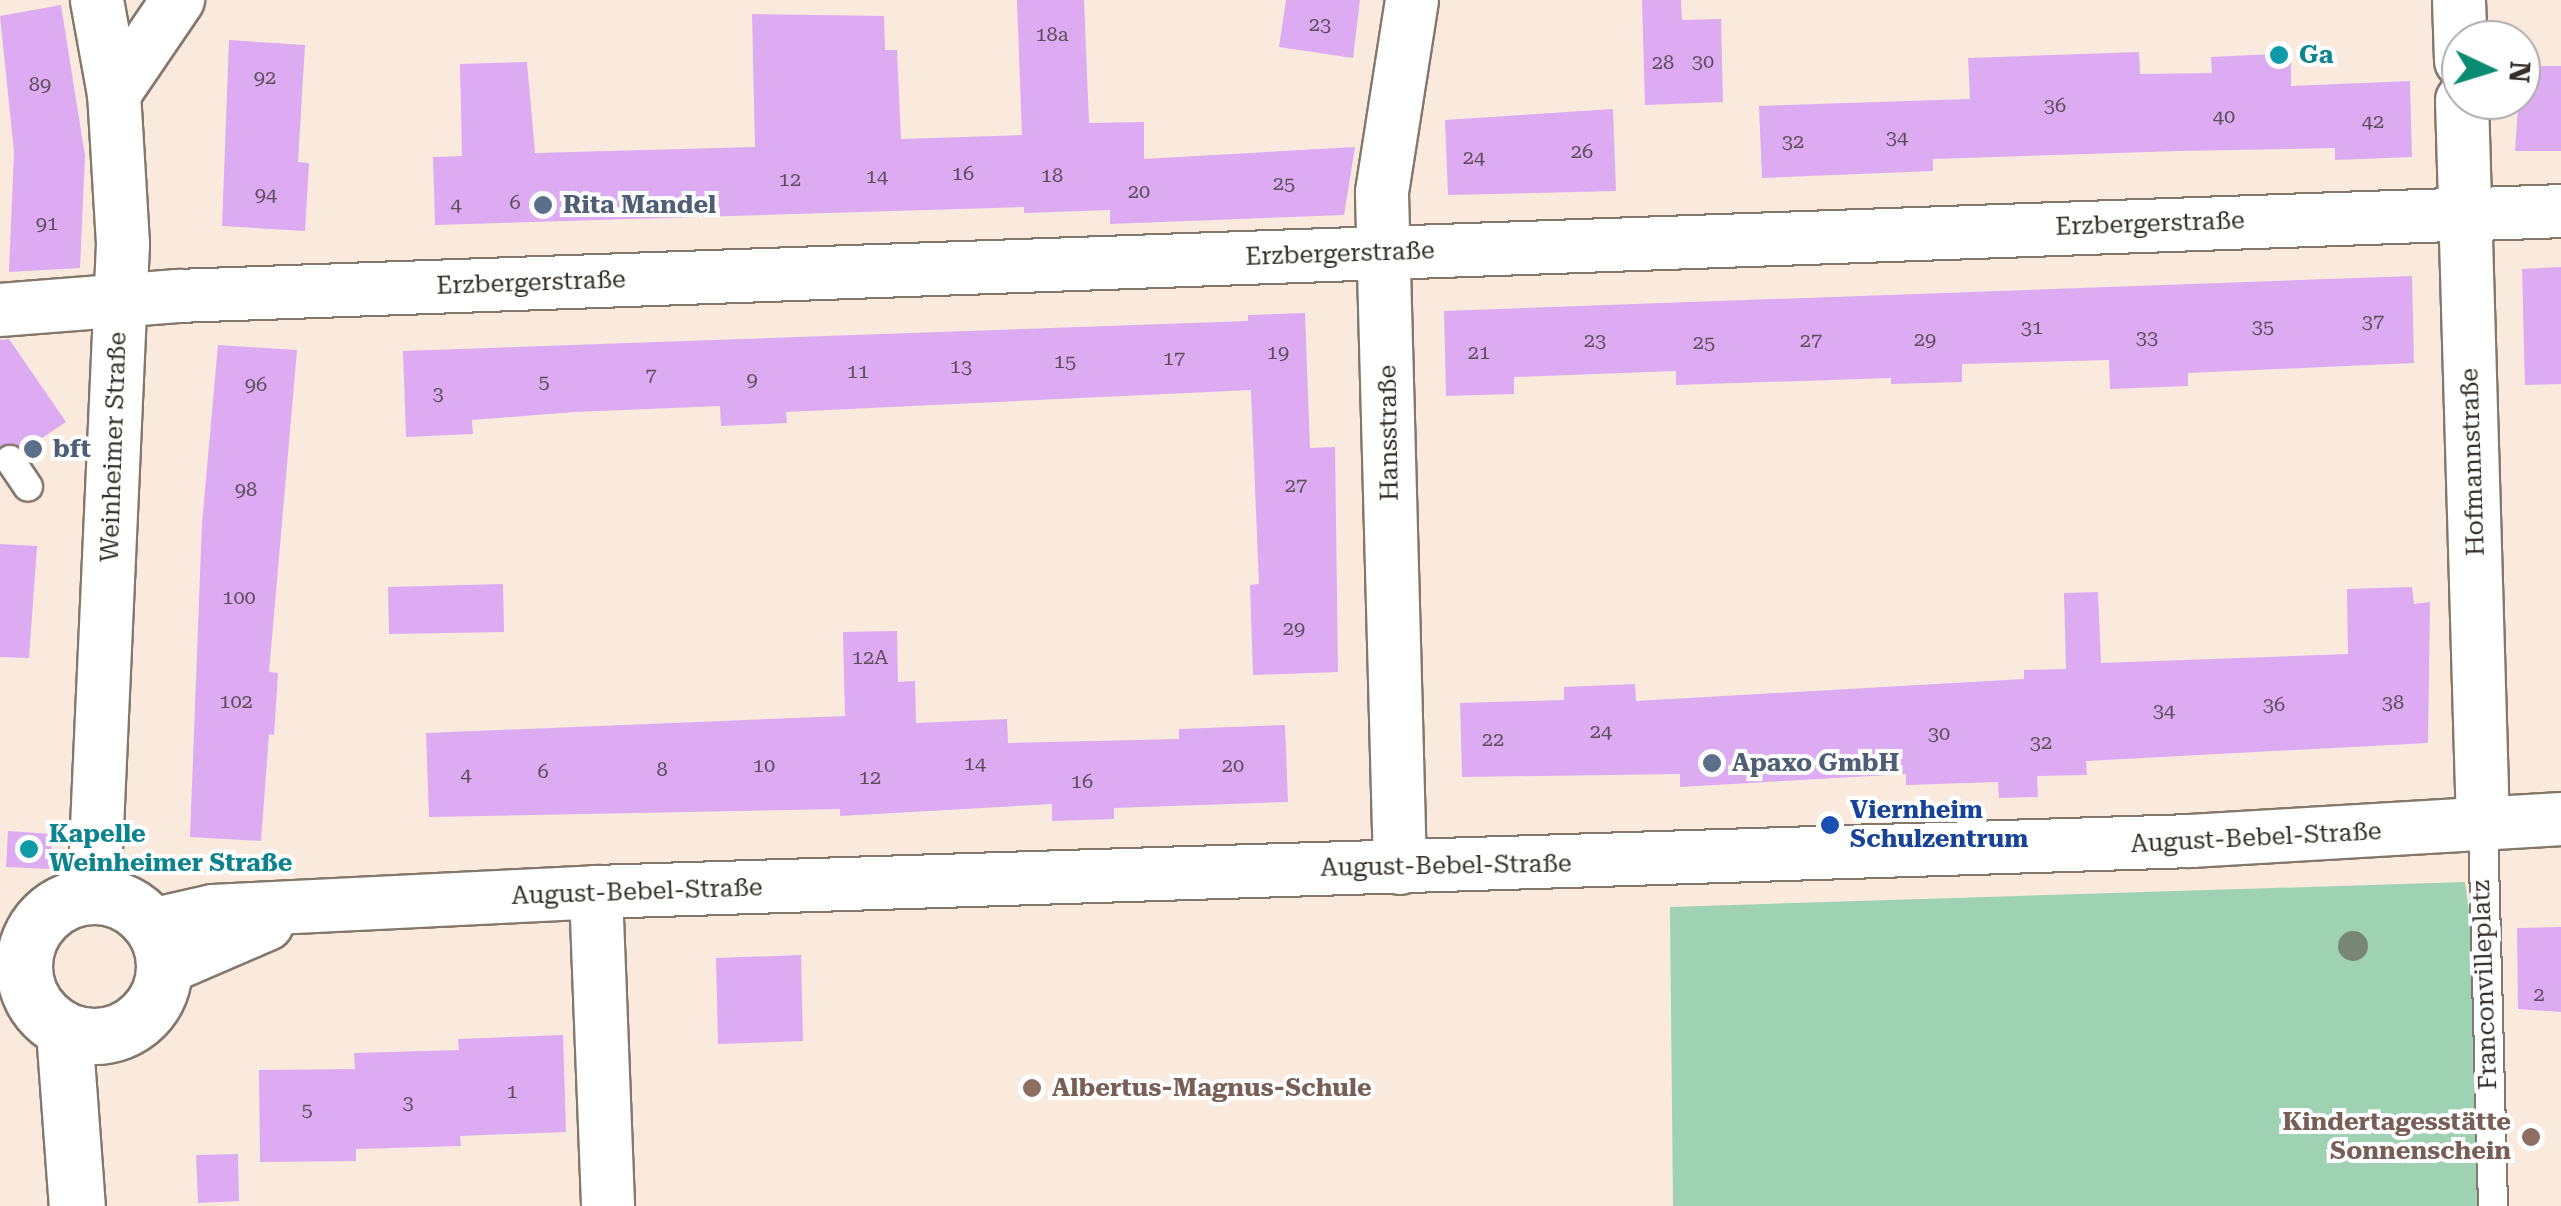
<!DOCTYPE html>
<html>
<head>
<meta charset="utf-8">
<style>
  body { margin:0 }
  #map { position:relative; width:2561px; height:1206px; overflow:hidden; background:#f9eadd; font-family:"Roboto Serif",serif }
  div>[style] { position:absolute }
  .green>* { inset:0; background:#9fd1b3 }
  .building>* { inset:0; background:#dcabf2 }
  .roads { filter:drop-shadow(2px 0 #84776b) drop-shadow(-2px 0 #84776b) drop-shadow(0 2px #84776b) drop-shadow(0 -2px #84776b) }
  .lane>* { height:28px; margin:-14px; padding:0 14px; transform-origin:14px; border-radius:14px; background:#fff }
  .street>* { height:52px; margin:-26px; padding:0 26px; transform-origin:26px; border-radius:26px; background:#fff }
  .secondary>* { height:55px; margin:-27.5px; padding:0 27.5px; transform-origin:27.5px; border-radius:27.5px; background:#fff }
  .secondary>.ring { margin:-27.5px; padding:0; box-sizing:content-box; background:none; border:55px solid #fff; border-radius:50% }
  .trees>* { width:30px; height:30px; margin:-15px; border-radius:50%; background:#788676 }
  .dots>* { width:28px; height:28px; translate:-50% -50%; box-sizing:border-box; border:5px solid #fff; border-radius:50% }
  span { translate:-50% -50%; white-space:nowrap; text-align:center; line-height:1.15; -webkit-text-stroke:8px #fff; paint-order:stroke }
  .number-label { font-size:20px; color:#5e4e5c }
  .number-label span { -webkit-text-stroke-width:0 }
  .culture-label { font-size:25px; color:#0d838f; font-weight:700 }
  .left { translate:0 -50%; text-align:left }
  .service-label { font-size:25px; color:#4e5e75; font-weight:700 }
  .street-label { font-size:25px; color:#342f2a }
  .transit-label { font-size:25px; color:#164399; font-weight:700 }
  .education-label { font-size:25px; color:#785e54; font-weight:700 }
  .right { translate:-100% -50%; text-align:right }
  .north { position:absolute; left:2441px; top:20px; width:100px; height:100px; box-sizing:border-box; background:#fff; border:2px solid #aeacaa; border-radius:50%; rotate:94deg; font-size:28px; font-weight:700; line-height:40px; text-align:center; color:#342f2a }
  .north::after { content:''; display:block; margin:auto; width:35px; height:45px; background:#0b8c72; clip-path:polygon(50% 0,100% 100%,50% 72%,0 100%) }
</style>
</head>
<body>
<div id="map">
  <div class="green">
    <i style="clip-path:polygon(2465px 882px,2486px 1032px,2493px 1206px,1673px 1206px,1670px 907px)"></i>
  </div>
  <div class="building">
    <i style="clip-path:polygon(1017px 0,1084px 0,1089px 123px,1144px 122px,1144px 159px,1355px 147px,1344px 215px,1110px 224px,1110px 210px,1024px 213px,1024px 207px,435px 225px,433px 157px,462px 156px,460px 64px,527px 62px,535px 153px,755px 147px,752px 14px,884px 16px,885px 50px,897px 50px,901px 139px,1022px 135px)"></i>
    <i style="clip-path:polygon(1286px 0,1360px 0,1353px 58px,1279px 47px)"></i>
    <i style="clip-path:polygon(1642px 0,1681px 0,1682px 20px,1721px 19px,1723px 102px,1645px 105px)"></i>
    <i style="clip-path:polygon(61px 5px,85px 156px,80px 268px,9px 272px,14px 152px,0 16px)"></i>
    <i style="clip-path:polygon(229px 40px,305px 45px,298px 162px,309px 163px,305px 231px,222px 226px)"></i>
    <i style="clip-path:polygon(2139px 52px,2140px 74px,2212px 73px,2211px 57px,2291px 53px,2291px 86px,2410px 81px,2412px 157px,2335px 160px,2335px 148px,2179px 151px,1933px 159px,1933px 171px,1762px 178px,1759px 106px,1970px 99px,1968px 58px)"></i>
    <i style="clip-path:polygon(2521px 66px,2561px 66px,2561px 151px,2515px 151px)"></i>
    <i style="clip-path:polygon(1613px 109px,1616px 191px,1448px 195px,1445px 120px)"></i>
    <i style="clip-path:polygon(2561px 267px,2561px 384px,2525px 385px,2522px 269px)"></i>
    <i style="clip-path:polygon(2412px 276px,2414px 363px,2188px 373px,2188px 386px,2110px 389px,2109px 360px,1962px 364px,1962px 382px,1891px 384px,1891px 378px,1676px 385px,1676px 371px,1514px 377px,1514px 394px,1446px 396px,1444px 311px)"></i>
    <i style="clip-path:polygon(1305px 313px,1310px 448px,1335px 447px,1338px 672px,1253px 675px,1250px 585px,1259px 584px,1251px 390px,786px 412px,787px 423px,721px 426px,720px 406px,575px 412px,472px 420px,473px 434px,406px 437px,403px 351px,1248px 321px,1248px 315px)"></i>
    <i style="clip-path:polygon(9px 339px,66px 422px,24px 450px,0 446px,0 340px)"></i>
    <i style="clip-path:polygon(218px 345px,297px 350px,269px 672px,278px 673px,274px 735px,269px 734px,261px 841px,190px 837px,202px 523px)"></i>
    <i style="clip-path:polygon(0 544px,37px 546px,29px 658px,0 657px)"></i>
    <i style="clip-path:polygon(503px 584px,504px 632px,389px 634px,388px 587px)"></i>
    <i style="clip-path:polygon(2412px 587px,2414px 604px,2430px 602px,2428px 743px,2086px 761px,2087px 775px,2037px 776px,2038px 797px,1999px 798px,1998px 782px,1906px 785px,1906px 774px,1680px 787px,1680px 774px,1462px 777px,1460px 703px,1564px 700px,1564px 687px,1635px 684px,1636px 701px,2024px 679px,2024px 670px,2066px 669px,2064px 593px,2098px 592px,2101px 663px,2348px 654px,2347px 589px)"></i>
    <i style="clip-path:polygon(897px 631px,898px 682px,915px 681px,916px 723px,1007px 719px,1008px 743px,1179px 739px,1179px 729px,1285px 725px,1288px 802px,1114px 808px,1114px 819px,1052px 821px,1052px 804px,840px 816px,840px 809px,429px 817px,426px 733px,845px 716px,843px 632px)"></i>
    <i style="clip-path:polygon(8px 831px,52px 834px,51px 869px,6px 867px)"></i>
    <i style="clip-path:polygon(2561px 927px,2561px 1012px,2518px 1009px,2517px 928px)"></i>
    <i style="clip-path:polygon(801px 955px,803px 1041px,718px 1044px,716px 958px)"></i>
    <i style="clip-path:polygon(563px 1035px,566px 1132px,460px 1136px,461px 1146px,356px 1149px,356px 1161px,260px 1162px,259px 1070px,355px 1069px,354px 1053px,459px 1050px,458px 1039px)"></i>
    <i style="clip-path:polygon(238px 1154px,239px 1201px,198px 1203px,196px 1155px)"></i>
  </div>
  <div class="roads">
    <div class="lane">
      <i style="left:10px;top:460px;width:32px;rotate:56deg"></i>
      <i style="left:2483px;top:824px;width:382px;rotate:88.5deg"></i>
    </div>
    <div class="street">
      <i style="left:2459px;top:0;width:61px;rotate:88.1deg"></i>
      <i style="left:114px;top:94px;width:114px;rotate:-55.8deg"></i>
      <i style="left:2462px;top:100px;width:724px;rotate:88.34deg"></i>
      <i style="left:0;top:310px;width:178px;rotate:-4.5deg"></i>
      <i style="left:177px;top:296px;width:2386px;rotate:-2.04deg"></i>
      <i style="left:1400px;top:868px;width:676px;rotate:-91.53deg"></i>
      <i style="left:1382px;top:192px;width:194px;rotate:-81.1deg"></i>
      <i style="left:596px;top:892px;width:314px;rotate:87.8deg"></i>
      <i style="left:94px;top:895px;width:652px;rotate:-87.45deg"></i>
      <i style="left:123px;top:244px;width:150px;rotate:-93.4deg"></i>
      <i style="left:114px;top:94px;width:96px;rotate:-100.3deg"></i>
      <i style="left:151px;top:925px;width:64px;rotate:-12.7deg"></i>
      <i style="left:213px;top:911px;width:383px;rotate:-2.8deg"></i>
      <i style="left:596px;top:892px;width:1596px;rotate:-1.83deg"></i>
      <i style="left:2191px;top:841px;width:371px;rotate:-3.4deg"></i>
      <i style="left:165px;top:968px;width:111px;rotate:-23.3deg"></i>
    </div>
    <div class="secondary">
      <i class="ring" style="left:24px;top:896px;width:85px;height:85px"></i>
      <i style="left:64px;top:1031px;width:175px;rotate:85.8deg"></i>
    </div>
  </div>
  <div class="trees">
    <i style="left:2353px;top:946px"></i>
  </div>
  <div class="dots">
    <i style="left:2279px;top:55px;background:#0f9aa8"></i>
    <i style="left:543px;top:205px;background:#5c6f8a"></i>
    <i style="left:33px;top:449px;background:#5c6f8a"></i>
    <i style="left:1712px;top:763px;background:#5c6f8a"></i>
    <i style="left:1830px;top:825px;background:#1a4fb4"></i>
    <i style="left:29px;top:849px;background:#0f9aa8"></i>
    <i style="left:1032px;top:1088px;background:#8d6e63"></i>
    <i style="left:2531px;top:1137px;background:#8d6e63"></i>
  </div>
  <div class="number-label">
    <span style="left:1320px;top:24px">23</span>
    <span style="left:1052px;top:34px">18a</span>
    <span style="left:1703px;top:61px">30</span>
    <span style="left:1663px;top:62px">28</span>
    <span style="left:265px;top:77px">92</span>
    <span style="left:40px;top:84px">89</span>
    <span style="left:2055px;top:105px">36</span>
    <span style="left:2224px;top:116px">40</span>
    <span style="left:2373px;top:121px">42</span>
    <span style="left:1897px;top:137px">34</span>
    <span style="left:1793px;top:141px">32</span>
    <span style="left:1582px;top:151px">26</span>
    <span style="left:1474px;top:157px">24</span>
    <span style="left:963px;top:173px">16</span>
    <span style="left:1052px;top:175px">18</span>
    <span style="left:877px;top:176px">14</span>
    <span style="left:790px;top:179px">12</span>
    <span style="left:1284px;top:183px">25</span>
    <span style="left:1139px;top:191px">20</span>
    <span style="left:266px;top:194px">94</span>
    <span style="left:515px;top:202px">6</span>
    <span style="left:456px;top:204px">4</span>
    <span style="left:47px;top:223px">91</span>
    <span style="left:2373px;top:321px">37</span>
    <span style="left:2263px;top:326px">35</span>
    <span style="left:2032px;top:327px">31</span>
    <span style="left:2147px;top:337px">33</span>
    <span style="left:1925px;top:339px">29</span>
    <span style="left:1595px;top:340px">23</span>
    <span style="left:1811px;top:340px">27</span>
    <span style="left:1704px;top:342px">25</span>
    <span style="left:1278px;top:352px">19</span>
    <span style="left:1479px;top:352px">21</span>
    <span style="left:1174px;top:358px">17</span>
    <span style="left:1065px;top:361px">15</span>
    <span style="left:961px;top:366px">13</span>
    <span style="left:858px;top:371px">11</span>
    <span style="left:651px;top:375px">7</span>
    <span style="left:752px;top:379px">9</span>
    <span style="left:544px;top:381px">5</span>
    <span style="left:256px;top:384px">96</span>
    <span style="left:438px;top:393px">3</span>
    <span style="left:1296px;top:485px">27</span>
    <span style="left:246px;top:489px">98</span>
    <span style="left:239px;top:597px">100</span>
    <span style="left:1294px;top:628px">29</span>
    <span style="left:870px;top:657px">12A</span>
    <span style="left:236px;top:701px">102</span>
    <span style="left:2393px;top:702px">38</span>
    <span style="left:2274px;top:704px">36</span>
    <span style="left:2164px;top:710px">34</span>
    <span style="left:1601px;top:731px">24</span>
    <span style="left:1939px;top:733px">30</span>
    <span style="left:1493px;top:739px">22</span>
    <span style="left:2041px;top:742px">32</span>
    <span style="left:975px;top:763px">14</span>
    <span style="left:764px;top:765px">10</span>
    <span style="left:1233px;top:765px">20</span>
    <span style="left:662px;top:769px">8</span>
    <span style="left:543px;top:771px">6</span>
    <span style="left:466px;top:774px">4</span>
    <span style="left:870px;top:777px">12</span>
    <span style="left:1082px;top:781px">16</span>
    <span style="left:2539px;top:994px">2</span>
    <span style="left:512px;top:1091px">1</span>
    <span style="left:408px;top:1102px">3</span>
    <span style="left:307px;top:1109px">5</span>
  </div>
  <div class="culture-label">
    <span class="left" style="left:2299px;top:55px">Ga</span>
    <span class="left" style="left:49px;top:849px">Kapelle<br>Weinheimer Straße</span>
  </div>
  <div class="service-label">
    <span class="left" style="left:563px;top:205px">Rita Mandel</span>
    <span class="left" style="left:53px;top:449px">bft</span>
    <span class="left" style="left:1732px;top:763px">Apaxo GmbH</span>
  </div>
  <div class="street-label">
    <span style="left:2150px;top:224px;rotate:-2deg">Erzbergerstraße</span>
    <span style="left:1340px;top:254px;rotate:-2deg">Erzbergerstraße</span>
    <span style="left:531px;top:283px;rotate:-2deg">Erzbergerstraße</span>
    <span style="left:1389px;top:433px;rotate:-91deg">Hansstraße</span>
    <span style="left:114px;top:447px;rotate:-88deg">Weinheimer Straße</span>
    <span style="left:2473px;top:462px;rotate:-92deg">Hofmannstraße</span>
    <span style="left:2256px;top:838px;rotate:-3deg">August-Bebel-Straße</span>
    <span style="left:1446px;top:866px;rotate:-1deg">August-Bebel-Straße</span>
    <span style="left:637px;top:892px;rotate:-2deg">August-Bebel-Straße</span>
    <span style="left:2485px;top:985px;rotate:-92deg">Franconvilleplatz</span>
  </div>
  <div class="transit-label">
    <span class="left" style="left:1850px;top:825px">Viernheim<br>Schulzentrum</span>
  </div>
  <div class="education-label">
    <span class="left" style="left:1052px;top:1088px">Albertus-Magnus-Schule</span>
    <span class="right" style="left:2511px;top:1137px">Kindertagesstätte<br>Sonnenschein</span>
  </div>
  <div class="north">N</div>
</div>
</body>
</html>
